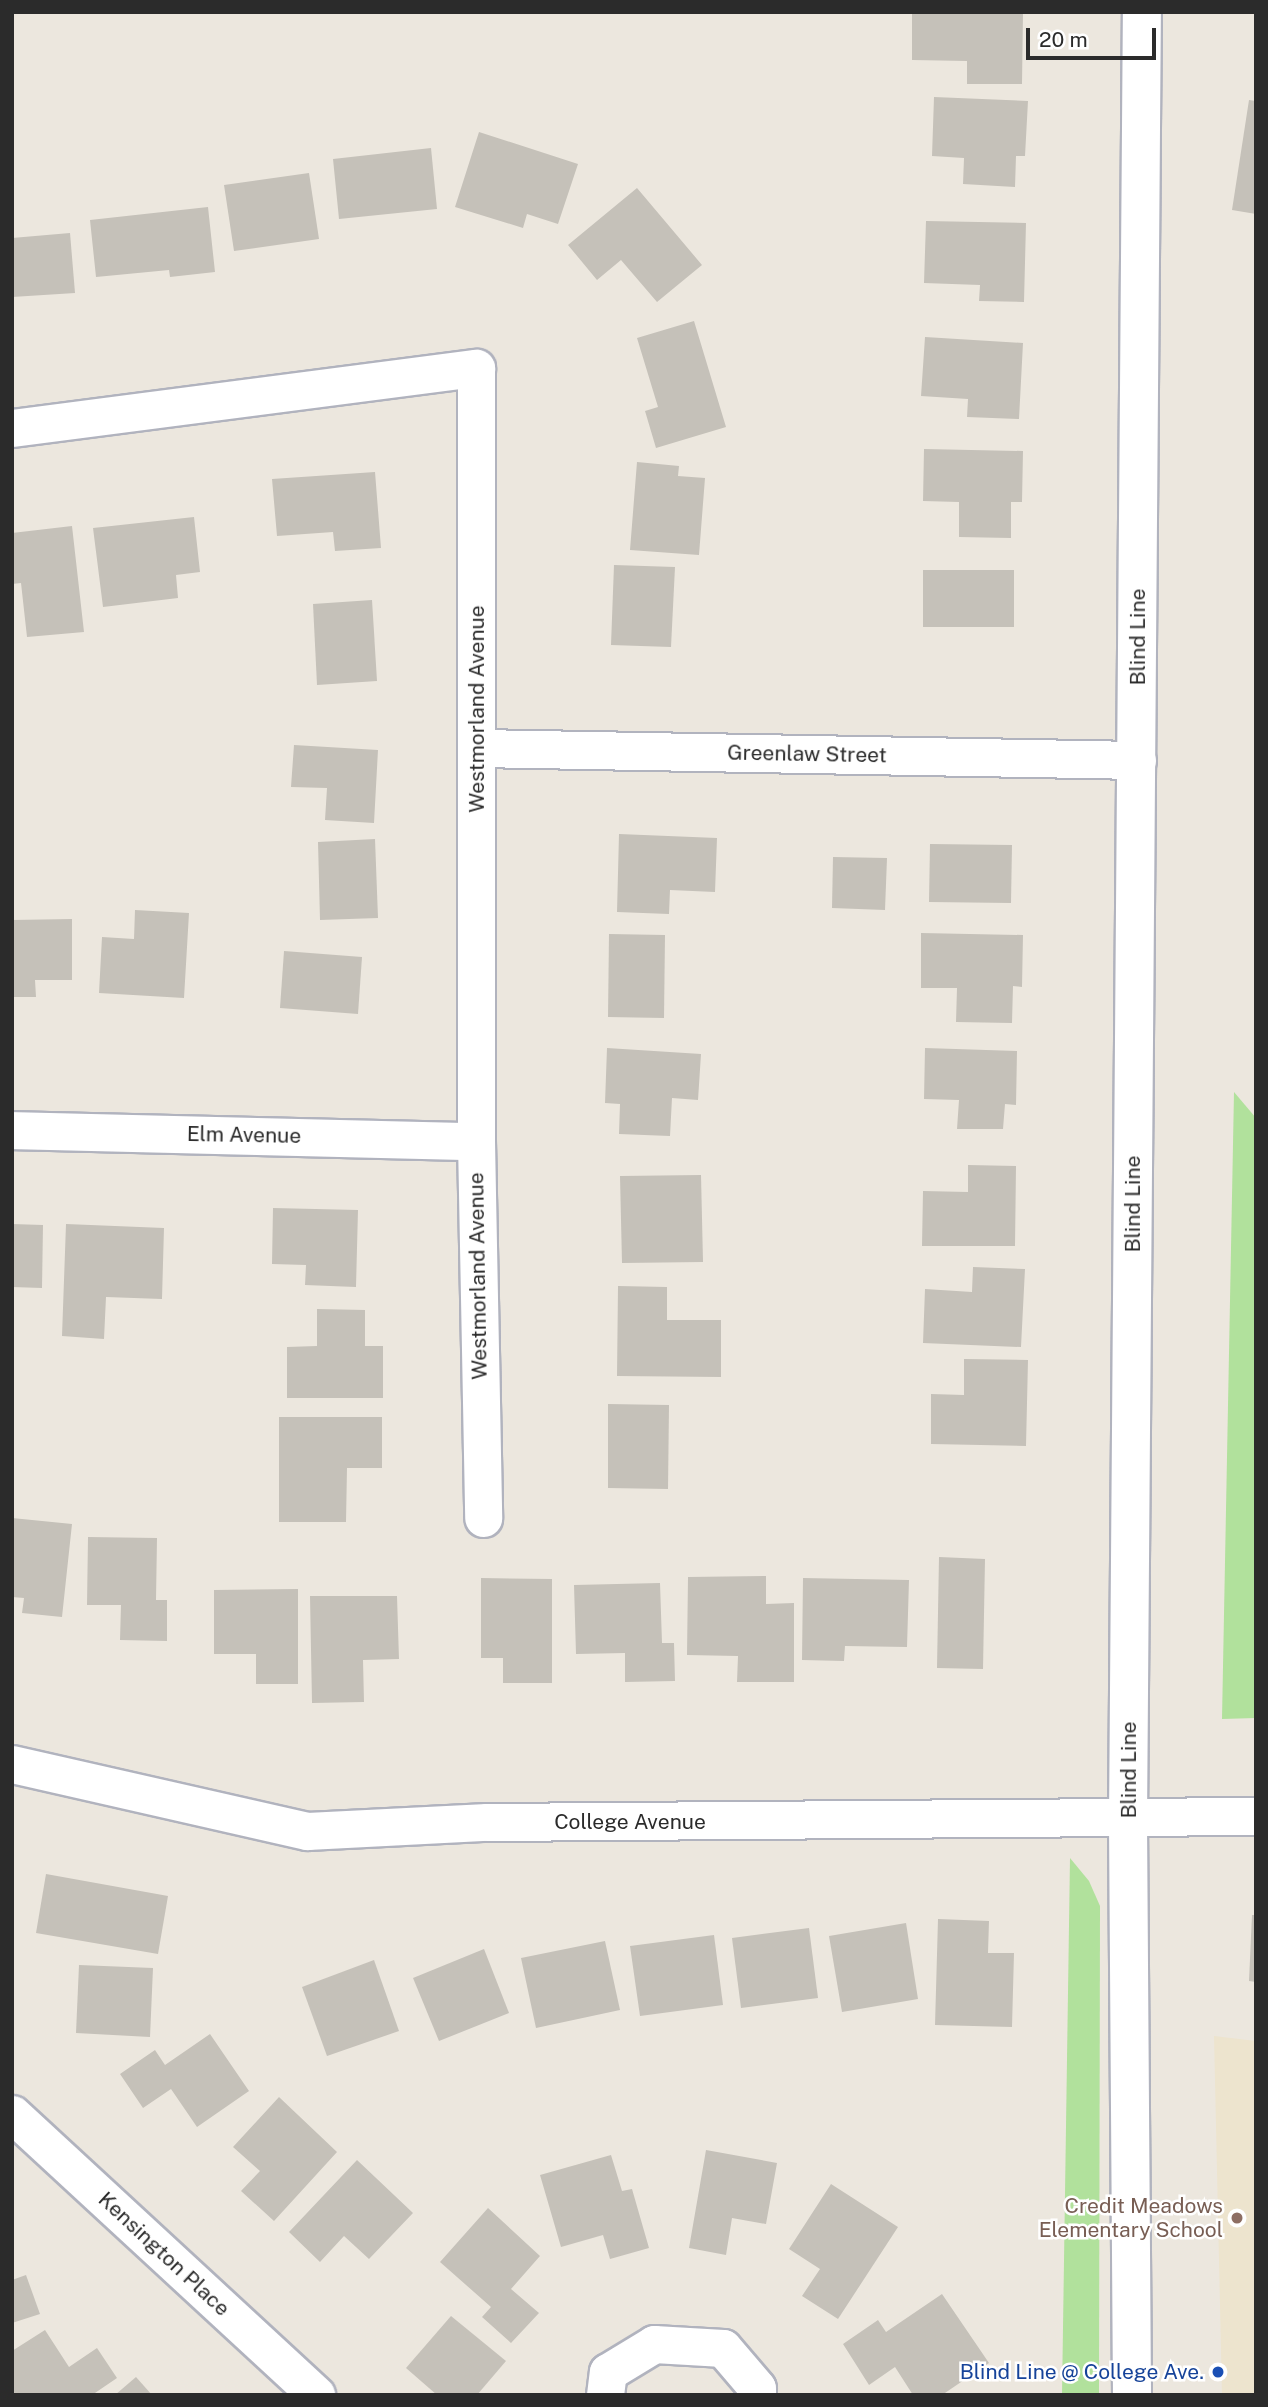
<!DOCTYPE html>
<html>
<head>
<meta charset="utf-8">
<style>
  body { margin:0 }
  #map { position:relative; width:1268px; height:2407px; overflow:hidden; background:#ece7de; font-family:"Public Sans",sans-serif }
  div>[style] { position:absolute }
  .education>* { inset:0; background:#ede4ce }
  .green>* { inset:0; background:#b1e19c }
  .building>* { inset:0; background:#c5c1b9 }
  .roads { filter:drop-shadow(2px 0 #b1b3be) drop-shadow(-2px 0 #b1b3be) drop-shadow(0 2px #b1b3be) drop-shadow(0 -2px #b1b3be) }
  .street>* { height:37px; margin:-18.5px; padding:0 18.5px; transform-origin:18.5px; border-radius:18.5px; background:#fff }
  .secondary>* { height:38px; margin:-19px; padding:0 19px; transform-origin:19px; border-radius:19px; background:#fff }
  .dots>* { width:19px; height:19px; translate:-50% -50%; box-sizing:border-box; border:4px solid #fff; border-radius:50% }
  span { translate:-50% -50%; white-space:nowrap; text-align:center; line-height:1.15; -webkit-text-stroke:5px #fff; paint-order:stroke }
  .street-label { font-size:21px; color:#2b2b2b }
  .education-label { font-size:21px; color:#785e54 }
  .right { translate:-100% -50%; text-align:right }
  .transit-label { font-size:21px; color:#164399 }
  .frame { position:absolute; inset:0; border:14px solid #2b2b2b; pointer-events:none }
  .scale { position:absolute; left:1026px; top:28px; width:130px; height:32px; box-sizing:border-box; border:4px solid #2b2b2b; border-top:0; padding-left:9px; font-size:21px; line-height:24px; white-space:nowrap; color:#2b2b2b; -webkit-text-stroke:5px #fff; paint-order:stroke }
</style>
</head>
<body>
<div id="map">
  <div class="education">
    <i style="clip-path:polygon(1214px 2036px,1256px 2041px,1256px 2395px,1222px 2395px)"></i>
  </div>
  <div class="green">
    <i style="clip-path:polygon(1234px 1092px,1256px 1118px,1256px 1718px,1222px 1719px)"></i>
    <i style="clip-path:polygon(1070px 1858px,1089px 1881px,1100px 1906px,1099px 2395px,1062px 2395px)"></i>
  </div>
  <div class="building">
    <i style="clip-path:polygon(912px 12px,1023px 12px,1022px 84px,967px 84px,967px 61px,912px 60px)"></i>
    <i style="clip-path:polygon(934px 97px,1028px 101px,1025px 156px,1016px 156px,1015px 187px,963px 184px,964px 158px,932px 156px)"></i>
    <i style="clip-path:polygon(1249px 100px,1256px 101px,1256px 214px,1232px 210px)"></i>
    <i style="clip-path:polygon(479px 132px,578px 164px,558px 224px,527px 214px,523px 228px,455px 207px)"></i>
    <i style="clip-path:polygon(431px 148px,437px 209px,339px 219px,333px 159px)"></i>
    <i style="clip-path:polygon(309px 173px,319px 239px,234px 251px,224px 185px)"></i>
    <i style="clip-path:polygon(637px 188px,702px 265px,657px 302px,621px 260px,597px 280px,568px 245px)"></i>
    <i style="clip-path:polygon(208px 207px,215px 272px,170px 277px,169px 270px,96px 277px,90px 220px)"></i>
    <i style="clip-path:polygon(926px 221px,1026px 223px,1024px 302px,979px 301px,980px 285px,924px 283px)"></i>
    <i style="clip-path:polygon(70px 233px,75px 293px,12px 297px,12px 238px)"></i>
    <i style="clip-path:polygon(694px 321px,726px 427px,656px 448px,645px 411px,658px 407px,637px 338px)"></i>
    <i style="clip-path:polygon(925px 337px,1023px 343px,1019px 419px,967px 417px,968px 399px,921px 396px)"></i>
    <i style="clip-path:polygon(924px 449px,1023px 451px,1022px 502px,1011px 502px,1011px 538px,959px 537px,959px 502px,923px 501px)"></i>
    <i style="clip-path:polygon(637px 462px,679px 466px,678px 476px,705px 478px,699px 555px,630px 550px)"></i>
    <i style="clip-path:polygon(375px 472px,381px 548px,335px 551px,333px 532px,277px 536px,272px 479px)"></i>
    <i style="clip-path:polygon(194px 517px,200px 572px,176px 575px,178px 598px,103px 607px,93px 528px)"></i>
    <i style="clip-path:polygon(72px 526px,84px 632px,27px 637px,21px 583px,12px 584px,12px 533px)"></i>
    <i style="clip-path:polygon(614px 565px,675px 567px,671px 647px,611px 645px)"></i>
    <i style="clip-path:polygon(923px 570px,1014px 570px,1014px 627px,923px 627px)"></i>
    <i style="clip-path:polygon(372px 600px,377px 681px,317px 685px,313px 604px)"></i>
    <i style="clip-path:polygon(294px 745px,378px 750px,374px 823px,325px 820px,327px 788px,291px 787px)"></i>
    <i style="clip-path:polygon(619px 834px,717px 838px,715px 892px,670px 890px,669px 914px,617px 912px)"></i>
    <i style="clip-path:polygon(375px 839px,378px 918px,320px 920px,318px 842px)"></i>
    <i style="clip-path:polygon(930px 844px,1012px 845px,1011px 903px,929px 902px)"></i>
    <i style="clip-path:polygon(833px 857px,887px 858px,885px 910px,832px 908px)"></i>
    <i style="clip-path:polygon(135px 910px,189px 913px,184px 998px,99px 993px,102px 937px,134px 939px)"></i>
    <i style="clip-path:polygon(72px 919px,72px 980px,35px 980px,36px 997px,12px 997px,12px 920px)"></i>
    <i style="clip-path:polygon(921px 933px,1023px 935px,1022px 987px,1013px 986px,1012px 1023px,956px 1022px,957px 988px,921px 988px)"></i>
    <i style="clip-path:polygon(609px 934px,665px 935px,664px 1018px,608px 1017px)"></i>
    <i style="clip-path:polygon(284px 951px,362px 957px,358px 1014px,280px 1008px)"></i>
    <i style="clip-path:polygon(607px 1048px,701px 1054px,698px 1100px,672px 1098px,670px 1136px,619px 1134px,620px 1104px,605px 1103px)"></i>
    <i style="clip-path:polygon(925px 1048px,1017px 1051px,1016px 1105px,1005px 1104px,1003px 1129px,957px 1129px,959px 1100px,924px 1099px)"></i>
    <i style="clip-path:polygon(968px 1165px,1016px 1166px,1015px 1246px,922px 1246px,923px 1191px,968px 1192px)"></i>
    <i style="clip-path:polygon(701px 1175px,703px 1262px,622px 1263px,620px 1176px)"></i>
    <i style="clip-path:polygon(273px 1208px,358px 1210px,356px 1287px,305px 1285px,306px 1265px,272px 1264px)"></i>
    <i style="clip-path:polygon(12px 1224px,43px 1225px,42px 1288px,12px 1287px)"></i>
    <i style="clip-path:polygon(66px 1224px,164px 1228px,162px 1299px,106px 1297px,104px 1339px,62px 1336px)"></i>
    <i style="clip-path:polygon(973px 1267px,1025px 1269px,1021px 1347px,923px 1343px,925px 1289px,972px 1292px)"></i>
    <i style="clip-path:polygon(618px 1286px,667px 1287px,667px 1320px,721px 1320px,721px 1377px,617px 1376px)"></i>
    <i style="clip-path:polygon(317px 1309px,365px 1310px,365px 1346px,383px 1346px,383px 1398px,287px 1398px,287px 1347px,317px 1346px)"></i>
    <i style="clip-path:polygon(964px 1359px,1028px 1360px,1026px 1446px,931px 1444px,931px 1394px,964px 1395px)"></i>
    <i style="clip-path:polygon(608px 1404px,669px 1405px,668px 1489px,608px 1488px)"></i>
    <i style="clip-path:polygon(279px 1417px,382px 1417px,382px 1468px,347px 1468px,346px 1522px,279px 1522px)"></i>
    <i style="clip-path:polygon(12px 1518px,72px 1524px,62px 1617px,22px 1613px,24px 1598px,12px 1597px)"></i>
    <i style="clip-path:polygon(88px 1537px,157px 1538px,156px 1600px,167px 1600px,167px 1641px,120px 1640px,121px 1605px,87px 1605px)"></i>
    <i style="clip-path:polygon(939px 1557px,985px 1559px,983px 1669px,937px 1668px)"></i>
    <i style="clip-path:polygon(766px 1576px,766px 1604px,794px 1603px,794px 1682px,737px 1682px,738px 1656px,687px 1655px,688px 1577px)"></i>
    <i style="clip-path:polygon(481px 1578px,552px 1579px,552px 1683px,503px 1683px,503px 1658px,481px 1658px)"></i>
    <i style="clip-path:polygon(803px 1578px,909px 1580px,907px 1647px,845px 1646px,844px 1661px,802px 1660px)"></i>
    <i style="clip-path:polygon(660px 1583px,662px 1643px,674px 1643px,675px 1681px,625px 1682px,625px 1653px,576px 1654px,574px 1585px)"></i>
    <i style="clip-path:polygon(298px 1589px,298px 1684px,256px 1684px,256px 1654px,214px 1654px,214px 1590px)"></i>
    <i style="clip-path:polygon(310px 1596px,397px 1596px,399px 1659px,363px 1660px,364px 1702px,312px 1703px)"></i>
    <i style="clip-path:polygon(46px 1874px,168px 1896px,158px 1954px,36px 1933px)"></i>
    <i style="clip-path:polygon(1252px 1915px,1256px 1915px,1256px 1982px,1249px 1981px)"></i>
    <i style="clip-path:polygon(938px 1919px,989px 1921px,988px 1953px,1014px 1953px,1012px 2027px,935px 2025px)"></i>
    <i style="clip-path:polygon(906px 1923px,918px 1999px,842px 2012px,829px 1936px)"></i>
    <i style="clip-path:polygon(809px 1928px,818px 1998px,741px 2008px,732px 1938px)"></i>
    <i style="clip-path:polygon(714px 1935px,723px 2005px,640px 2016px,630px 1946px)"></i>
    <i style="clip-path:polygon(605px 1941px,620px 2010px,536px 2028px,521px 1958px)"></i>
    <i style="clip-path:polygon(484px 1949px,509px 2013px,439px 2041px,413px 1978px)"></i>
    <i style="clip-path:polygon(374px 1960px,399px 2031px,327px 2056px,302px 1987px)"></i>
    <i style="clip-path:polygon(79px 1965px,153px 1968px,150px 2037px,76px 2033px)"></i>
    <i style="clip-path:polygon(210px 2034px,249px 2091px,197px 2127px,171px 2089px,143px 2108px,120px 2074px,155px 2050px,165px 2065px)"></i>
    <i style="clip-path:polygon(279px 2097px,337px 2152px,274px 2221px,241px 2191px,260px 2171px,233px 2147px)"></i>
    <i style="clip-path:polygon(706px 2150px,777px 2163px,766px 2224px,732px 2218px,726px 2255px,689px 2248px)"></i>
    <i style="clip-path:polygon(611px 2155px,622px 2191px,632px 2189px,649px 2248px,610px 2259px,603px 2235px,561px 2247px,540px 2175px)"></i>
    <i style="clip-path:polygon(357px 2160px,413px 2213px,369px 2259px,344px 2236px,320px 2262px,289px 2232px)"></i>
    <i style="clip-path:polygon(831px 2184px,898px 2227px,838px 2319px,802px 2296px,820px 2269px,789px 2249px)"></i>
    <i style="clip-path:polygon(488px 2208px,540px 2256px,511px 2289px,539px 2313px,511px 2343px,482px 2317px,491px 2307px,440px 2262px)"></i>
    <i style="clip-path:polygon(26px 2275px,40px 2314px,12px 2323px,12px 2280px)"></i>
    <i style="clip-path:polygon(942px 2294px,989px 2363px,942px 2395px,913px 2395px,895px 2367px,869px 2385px,843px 2344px,878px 2320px,886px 2332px)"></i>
    <i style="clip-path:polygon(451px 2316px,506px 2361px,477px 2395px,437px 2395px,406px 2368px)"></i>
    <i style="clip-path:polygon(45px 2330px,69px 2367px,97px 2348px,117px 2378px,92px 2395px,12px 2395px,12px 2351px)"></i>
    <i style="clip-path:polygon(136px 2377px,152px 2395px,115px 2395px)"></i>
  </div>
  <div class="roads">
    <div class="street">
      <i style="left:12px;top:428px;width:468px;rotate:-7.4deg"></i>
      <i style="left:476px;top:368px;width:773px;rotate:90deg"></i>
      <i style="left:476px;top:1141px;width:377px;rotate:88.9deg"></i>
      <i style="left:477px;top:748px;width:660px;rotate:1.04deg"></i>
      <i style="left:12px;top:1130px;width:464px;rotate:1.4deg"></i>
      <i style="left:12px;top:1764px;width:303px;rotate:12.8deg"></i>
      <i style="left:307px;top:1831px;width:180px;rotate:-2.9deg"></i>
      <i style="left:487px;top:1822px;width:769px;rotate:-0.45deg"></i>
      <i style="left:12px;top:2114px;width:414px;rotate:42.7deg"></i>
      <i style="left:605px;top:2395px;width:23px;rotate:-83deg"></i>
      <i style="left:608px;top:2372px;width:54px;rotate:-31.3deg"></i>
      <i style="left:654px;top:2344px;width:69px;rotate:3.3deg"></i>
      <i style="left:723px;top:2348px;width:52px;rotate:49.6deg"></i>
      <i style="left:757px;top:2388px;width:7px;rotate:90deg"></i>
    </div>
    <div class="secondary">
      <i style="left:1132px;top:2395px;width:574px;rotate:-90.4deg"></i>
      <i style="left:1128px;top:1821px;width:1809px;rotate:-89.56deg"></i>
    </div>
  </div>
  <div class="dots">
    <i style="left:1237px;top:2218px;background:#8d6e63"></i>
    <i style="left:1218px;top:2372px;background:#1a4fb4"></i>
  </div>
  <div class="street-label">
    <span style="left:1138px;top:637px;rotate:-90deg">Blind Line</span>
    <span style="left:477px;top:709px;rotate:-90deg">Westmorland Avenue</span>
    <span style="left:807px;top:754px;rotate:1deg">Greenlaw Street</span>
    <span style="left:244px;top:1135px;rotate:1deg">Elm Avenue</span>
    <span style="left:1133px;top:1204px;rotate:-90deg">Blind Line</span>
    <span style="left:478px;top:1276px;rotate:-91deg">Westmorland Avenue</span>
    <span style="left:1129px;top:1770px;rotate:-90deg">Blind Line</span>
    <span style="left:630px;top:1822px">College Avenue</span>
    <span style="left:164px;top:2254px;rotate:43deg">Kensington Place</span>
  </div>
  <div class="education-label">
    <span class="right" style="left:1223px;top:2218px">Credit Meadows<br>Elementary School</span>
  </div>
  <div class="transit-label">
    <span class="right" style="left:1204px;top:2372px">Blind Line @ College Ave.</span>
  </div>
  <div class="frame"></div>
  <div class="scale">20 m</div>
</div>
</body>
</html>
